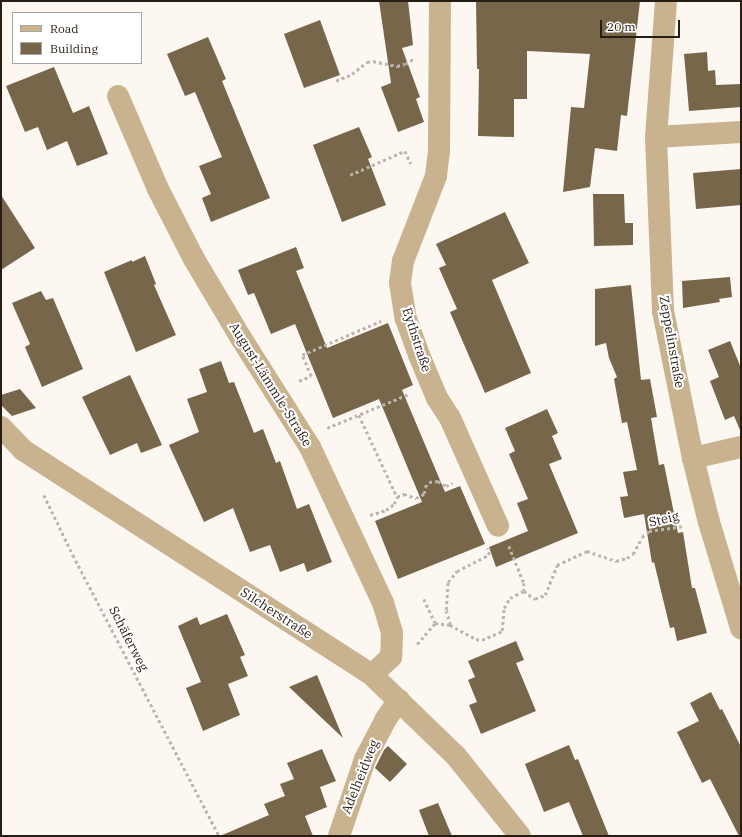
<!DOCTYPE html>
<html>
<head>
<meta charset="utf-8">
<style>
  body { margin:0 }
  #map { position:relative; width:742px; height:837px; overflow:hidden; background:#fcf7f1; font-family:"IBM Plex Serif",serif }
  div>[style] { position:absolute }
  .building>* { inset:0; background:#77664a }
  .path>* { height:2.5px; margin-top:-1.25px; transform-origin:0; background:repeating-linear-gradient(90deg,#bbb5ae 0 3px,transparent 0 6px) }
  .minor>* { height:22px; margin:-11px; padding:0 11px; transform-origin:11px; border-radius:11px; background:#c9b38f }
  span { translate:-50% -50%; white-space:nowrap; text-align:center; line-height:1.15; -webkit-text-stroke:4px #fff; paint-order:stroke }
  .street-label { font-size:13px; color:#271d14 }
  .frame { position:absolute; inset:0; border:2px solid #271d14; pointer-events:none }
  .legend { position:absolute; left:12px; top:12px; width:130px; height:52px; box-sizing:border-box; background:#fff; border:1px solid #a9a5a1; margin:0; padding:5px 7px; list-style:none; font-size:12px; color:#271d14 }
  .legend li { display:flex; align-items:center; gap:8px; height:20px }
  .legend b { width:20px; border:1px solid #a9a5a1 }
  .scale { position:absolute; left:600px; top:20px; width:80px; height:18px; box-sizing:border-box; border:2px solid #271d14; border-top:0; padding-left:5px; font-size:12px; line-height:14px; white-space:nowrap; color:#271d14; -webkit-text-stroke:3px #fff; paint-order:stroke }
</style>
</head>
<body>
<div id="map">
  <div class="building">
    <i style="clip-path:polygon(379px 1px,408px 1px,413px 45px,402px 48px,420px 97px,416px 99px,424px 122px,398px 132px,381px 87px,391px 83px)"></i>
    <i style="clip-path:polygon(476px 1px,640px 1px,627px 116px,621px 115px,617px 151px,595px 148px,590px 187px,563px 192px,571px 107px,584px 108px,590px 54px,527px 51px,527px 99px,514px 99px,514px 137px,478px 136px,479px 69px,477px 69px)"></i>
    <i style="clip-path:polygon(320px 20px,340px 75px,304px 88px,284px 34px)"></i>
    <i style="clip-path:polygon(208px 37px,226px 79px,222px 81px,270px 198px,211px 222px,202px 198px,211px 194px,199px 166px,222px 157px,195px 92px,185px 96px,167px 54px)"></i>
    <i style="clip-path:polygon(707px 52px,708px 71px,715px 70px,716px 85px,741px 84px,741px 107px,689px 111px,684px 54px)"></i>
    <i style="clip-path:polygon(54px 67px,73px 113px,89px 106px,108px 154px,77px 166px,67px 141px,47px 150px,38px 127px,25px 132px,6px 86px)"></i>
    <i style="clip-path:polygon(359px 127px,372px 157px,368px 159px,386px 205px,342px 222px,313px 145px)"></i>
    <i style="clip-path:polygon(741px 169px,741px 205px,696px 209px,693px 173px)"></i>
    <i style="clip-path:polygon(593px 194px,624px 194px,625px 223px,633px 223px,633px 245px,594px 246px)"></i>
    <i style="clip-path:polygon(1px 195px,35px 248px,1px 270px)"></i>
    <i style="clip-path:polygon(505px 212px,529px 263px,492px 280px,531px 373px,485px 393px,450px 312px,457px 309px,439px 268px,446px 265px,436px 244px)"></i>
    <i style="clip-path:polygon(296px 247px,304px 268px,296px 271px,327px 348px,388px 323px,413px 385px,402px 390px,445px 492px,460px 486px,485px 544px,398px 579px,375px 521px,422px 502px,379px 399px,333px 418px,295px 324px,271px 334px,254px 293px,248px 295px,238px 270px)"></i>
    <i style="clip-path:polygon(145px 256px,156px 284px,154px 285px,176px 335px,136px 352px,104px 272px,132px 260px,132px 262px)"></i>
    <i style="clip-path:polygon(730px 277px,732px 297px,719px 299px,720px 302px,683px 308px,682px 281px)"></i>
    <i style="clip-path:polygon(631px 285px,641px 380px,650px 379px,657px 417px,651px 418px,659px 465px,664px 464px,678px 533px,683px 532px,692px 588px,695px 588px,707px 633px,677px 641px,674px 627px,670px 628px,654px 562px,652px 563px,644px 514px,624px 518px,620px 497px,628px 496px,623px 472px,637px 470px,627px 422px,622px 423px,614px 379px,617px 377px,609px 358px,606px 343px,595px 346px,595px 289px)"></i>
    <i style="clip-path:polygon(41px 291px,46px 300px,53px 298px,83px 369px,42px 387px,25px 347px,30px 344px,12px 303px)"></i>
    <i style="clip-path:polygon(730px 341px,741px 368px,740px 430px,734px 416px,725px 420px,710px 381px,719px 377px,708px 350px)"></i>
    <i style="clip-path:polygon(221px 361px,229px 383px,234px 382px,254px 433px,263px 429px,276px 463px,280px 461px,297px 509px,309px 504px,332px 562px,307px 572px,304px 563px,280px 572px,270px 545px,250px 552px,233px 508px,204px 522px,169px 445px,199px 432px,187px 399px,207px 392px,199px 369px)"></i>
    <i style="clip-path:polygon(130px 375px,162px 445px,141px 453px,137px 443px,110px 455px,82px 397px)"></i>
    <i style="clip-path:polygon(20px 389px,36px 408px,12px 416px,1px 405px,1px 395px)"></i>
    <i style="clip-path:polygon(547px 409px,558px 433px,552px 436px,562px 459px,549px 464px,578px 533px,496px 567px,489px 547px,528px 531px,517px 503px,528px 499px,509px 454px,515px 451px,505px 428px)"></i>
    <i style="clip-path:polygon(227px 614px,245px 655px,240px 657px,248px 676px,228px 684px,240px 715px,203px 731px,186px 688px,201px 682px,178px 626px,197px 617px,200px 625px)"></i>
    <i style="clip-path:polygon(516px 641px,524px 660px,516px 663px,536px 711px,481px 734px,469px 705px,477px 702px,468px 680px,475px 677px,468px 661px)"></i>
    <i style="clip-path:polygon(317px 675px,343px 738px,289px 687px)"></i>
    <i style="clip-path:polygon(711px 692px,720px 710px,722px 709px,741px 747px,741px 836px,739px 836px,710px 779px,702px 783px,677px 732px,699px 721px,690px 703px)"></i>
    <i style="clip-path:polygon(569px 745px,575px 760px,578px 759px,609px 836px,583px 836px,569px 802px,544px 812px,525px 764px)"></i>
    <i style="clip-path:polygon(388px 746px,407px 764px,390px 782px,375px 768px,384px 750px)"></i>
    <i style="clip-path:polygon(322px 749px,336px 781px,320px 787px,327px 807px,305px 816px,313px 836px,220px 836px,269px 815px,264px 804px,285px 796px,280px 784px,294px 779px,287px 763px)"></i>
    <i style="clip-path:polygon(438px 803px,452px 836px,429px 836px,419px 810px)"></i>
  </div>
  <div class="path">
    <i style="left:336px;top:81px;width:17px;rotate:-24deg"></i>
    <i style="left:352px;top:74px;width:19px;rotate:-39deg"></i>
    <i style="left:367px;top:62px;width:6px;rotate:-9deg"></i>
    <i style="left:373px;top:61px;width:25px;rotate:12deg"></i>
    <i style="left:397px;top:66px;width:8px;rotate:-14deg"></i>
    <i style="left:405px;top:64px;width:12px;rotate:-31deg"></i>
    <i style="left:350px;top:175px;width:60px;rotate:-23.6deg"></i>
    <i style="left:405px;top:151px;width:14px;rotate:65deg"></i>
    <i style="left:299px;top:381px;width:13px;rotate:-23deg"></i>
    <i style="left:311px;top:376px;width:23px;rotate:-113deg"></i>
    <i style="left:302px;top:355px;width:86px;rotate:-23.3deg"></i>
    <i style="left:359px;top:415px;width:90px;rotate:65.1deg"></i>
    <i style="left:327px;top:428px;width:89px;rotate:-22.5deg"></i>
    <i style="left:44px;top:495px;width:67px;rotate:64.2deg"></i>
    <i style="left:73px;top:555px;width:317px;rotate:62.5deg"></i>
    <i style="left:370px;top:515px;width:17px;rotate:-17deg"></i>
    <i style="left:386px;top:510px;width:10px;rotate:-37deg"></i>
    <i style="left:394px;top:504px;width:8px;rotate:-67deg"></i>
    <i style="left:397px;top:497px;width:8px;rotate:-23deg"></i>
    <i style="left:404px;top:494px;width:13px;rotate:18deg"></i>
    <i style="left:416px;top:498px;width:9px;rotate:-27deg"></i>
    <i style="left:424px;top:494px;width:7px;rotate:-82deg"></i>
    <i style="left:425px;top:487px;width:6px;rotate:-51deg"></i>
    <i style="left:429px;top:482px;width:9px;rotate:-6deg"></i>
    <i style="left:438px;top:481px;width:9px;rotate:32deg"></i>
    <i style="left:446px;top:486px;width:7px;rotate:-27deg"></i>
    <i style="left:509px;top:546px;width:40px;rotate:68deg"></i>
    <i style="left:524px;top:583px;width:8px;rotate:90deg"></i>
    <i style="left:424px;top:599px;width:26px;rotate:65deg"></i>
    <i style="left:450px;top:625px;width:16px;rotate:-105deg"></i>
    <i style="left:446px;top:610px;width:28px;rotate:-86deg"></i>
    <i style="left:448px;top:582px;width:14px;rotate:-51deg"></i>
    <i style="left:457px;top:571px;width:36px;rotate:-27deg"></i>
    <i style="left:489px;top:555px;width:7px;rotate:-106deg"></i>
    <i style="left:417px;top:644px;width:28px;rotate:-49deg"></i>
    <i style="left:435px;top:623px;width:15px;rotate:8deg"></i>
    <i style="left:450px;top:625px;width:30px;rotate:28deg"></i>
    <i style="left:476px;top:639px;width:6px;rotate:9deg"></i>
    <i style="left:482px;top:640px;width:22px;rotate:-24deg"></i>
    <i style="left:502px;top:631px;width:23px;rotate:-85deg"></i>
    <i style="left:504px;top:608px;width:12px;rotate:-59deg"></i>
    <i style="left:510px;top:598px;width:16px;rotate:-27deg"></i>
    <i style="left:524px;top:591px;width:14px;rotate:36deg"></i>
    <i style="left:535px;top:599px;width:11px;rotate:-22deg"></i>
    <i style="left:545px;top:595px;width:32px;rotate:-68deg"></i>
    <i style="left:557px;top:565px;width:33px;rotate:-25deg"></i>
    <i style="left:587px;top:551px;width:31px;rotate:19deg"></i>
    <i style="left:616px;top:561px;width:11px;rotate:-15deg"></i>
    <i style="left:627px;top:558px;width:7px;rotate:-34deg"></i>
    <i style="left:633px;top:554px;width:19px;rotate:-62deg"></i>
    <i style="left:642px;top:537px;width:9px;rotate:-41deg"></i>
    <i style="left:649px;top:531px;width:36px;rotate:-8deg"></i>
  </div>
  <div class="minor">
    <i style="left:440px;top:1px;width:150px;rotate:90.4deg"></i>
    <i style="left:439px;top:151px;width:25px;rotate:97deg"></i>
    <i style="left:436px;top:176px;width:91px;rotate:111.2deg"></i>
    <i style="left:403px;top:261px;width:22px;rotate:98deg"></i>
    <i style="left:400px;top:283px;width:36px;rotate:81deg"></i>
    <i style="left:406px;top:319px;width:38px;rotate:70deg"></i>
    <i style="left:419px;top:355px;width:47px;rotate:67.3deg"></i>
    <i style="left:437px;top:398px;width:24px;rotate:57deg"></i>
    <i style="left:450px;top:418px;width:118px;rotate:66deg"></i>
    <i style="left:666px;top:1px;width:136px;rotate:94.2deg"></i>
    <i style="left:656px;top:137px;width:174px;rotate:87.7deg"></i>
    <i style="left:663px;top:311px;width:150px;rotate:78.5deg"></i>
    <i style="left:693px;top:458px;width:66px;rotate:76deg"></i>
    <i style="left:709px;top:522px;width:111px;rotate:73.2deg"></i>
    <i style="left:118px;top:96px;width:101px;rotate:66.7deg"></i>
    <i style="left:158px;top:189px;width:79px;rotate:62.8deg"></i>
    <i style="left:194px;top:259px;width:92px;rotate:59.3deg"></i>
    <i style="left:241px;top:338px;width:129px;rotate:57.7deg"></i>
    <i style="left:310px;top:447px;width:172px;rotate:64.9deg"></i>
    <i style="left:383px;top:603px;width:31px;rotate:73deg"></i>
    <i style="left:392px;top:633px;width:24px;rotate:92deg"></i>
    <i style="left:391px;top:657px;width:26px;rotate:137deg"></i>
    <i style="left:656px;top:137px;width:85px;rotate:-3.4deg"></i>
    <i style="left:1px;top:427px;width:32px;rotate:46deg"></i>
    <i style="left:23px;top:450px;width:415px;rotate:32.8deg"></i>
    <i style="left:372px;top:675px;width:117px;rotate:44deg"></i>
    <i style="left:456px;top:756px;width:102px;rotate:51.3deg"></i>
    <i style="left:693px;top:458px;width:49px;rotate:-12.9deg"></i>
    <i style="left:339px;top:836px;width:81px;rotate:-71.3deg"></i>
    <i style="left:365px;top:759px;width:45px;rotate:-62.3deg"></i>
    <i style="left:386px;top:719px;width:23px;rotate:-56deg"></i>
  </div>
  <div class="street-label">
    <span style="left:416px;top:340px;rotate:72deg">Eythstraße</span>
    <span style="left:671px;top:342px;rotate:80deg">Zeppelinstraße</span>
    <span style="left:270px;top:385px;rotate:58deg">August-Lämmle-Straße</span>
    <span style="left:664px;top:520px;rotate:-13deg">Steig</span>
    <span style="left:276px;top:614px;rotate:33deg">Silcherstraße</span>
    <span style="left:128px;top:639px;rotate:63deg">Schäferweg</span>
    <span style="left:361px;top:777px;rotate:-68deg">Adelheidweg</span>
  </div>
  <div class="frame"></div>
  <ul class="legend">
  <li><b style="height:5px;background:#c9b38f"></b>Road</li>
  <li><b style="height:11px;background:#77664a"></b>Building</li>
  </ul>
  <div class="scale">20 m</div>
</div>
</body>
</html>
